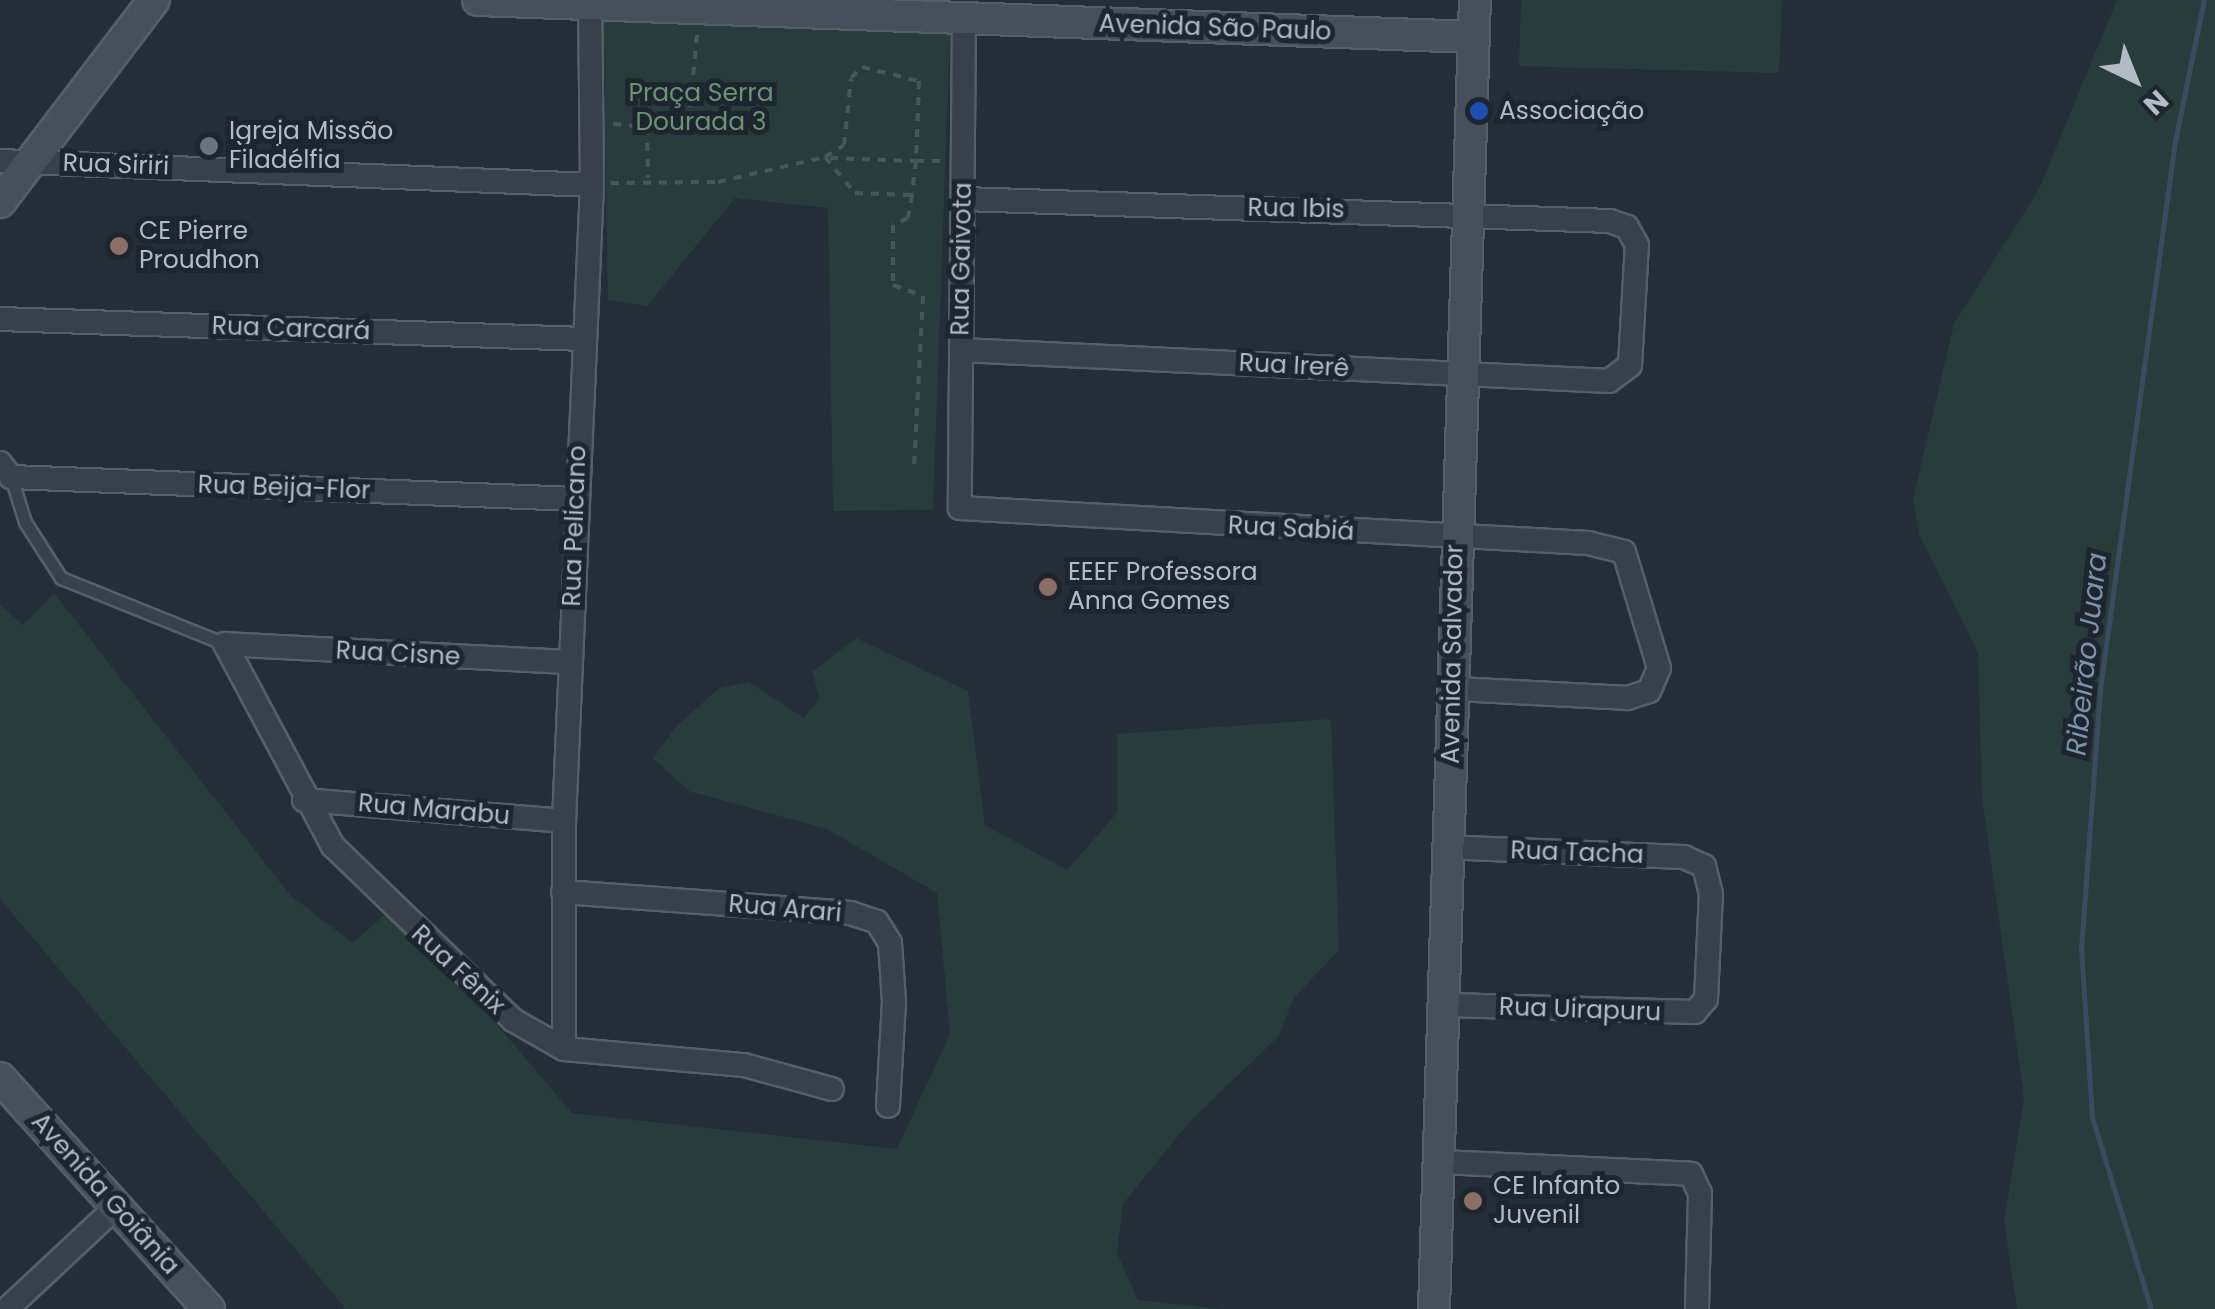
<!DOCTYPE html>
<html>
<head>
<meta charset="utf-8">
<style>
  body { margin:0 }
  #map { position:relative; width:2215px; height:1309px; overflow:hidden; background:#242e39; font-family:Poppins,sans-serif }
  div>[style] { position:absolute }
  .green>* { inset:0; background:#293c3c }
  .stream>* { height:5px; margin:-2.5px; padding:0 2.5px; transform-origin:2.5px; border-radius:2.5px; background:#3b4c61 }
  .path>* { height:4px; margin-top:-2px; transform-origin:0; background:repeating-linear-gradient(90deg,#465759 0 8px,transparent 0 16px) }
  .roads { filter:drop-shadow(2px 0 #565e67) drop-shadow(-2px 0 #565e67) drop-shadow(0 2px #565e67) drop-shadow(0 -2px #565e67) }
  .lane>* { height:11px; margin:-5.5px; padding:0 5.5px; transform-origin:5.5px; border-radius:5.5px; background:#38404a }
  .street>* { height:22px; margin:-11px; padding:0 11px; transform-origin:11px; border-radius:11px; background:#38404a }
  .secondary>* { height:30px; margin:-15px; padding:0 15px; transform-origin:15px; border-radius:15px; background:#464f5c }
  .dots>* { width:28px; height:28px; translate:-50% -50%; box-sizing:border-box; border:5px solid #1d252e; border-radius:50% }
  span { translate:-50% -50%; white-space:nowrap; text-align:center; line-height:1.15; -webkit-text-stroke:10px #1d252e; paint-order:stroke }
  .street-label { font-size:25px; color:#b3bbc5 }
  .park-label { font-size:25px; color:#6c9474 }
  .poi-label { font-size:25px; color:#b3bbc5 }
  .left { translate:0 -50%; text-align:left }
  .water-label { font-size:28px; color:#7d92ab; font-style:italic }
  .north { position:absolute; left:2085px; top:30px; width:100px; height:100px; -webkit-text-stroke:8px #1d252e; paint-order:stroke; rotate:137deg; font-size:28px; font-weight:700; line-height:40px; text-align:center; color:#b3bbc5 }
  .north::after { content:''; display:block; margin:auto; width:35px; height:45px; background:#b3bbc5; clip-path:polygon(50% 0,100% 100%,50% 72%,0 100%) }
</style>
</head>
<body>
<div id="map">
  <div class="green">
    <i style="clip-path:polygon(1521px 0,1782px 0,1779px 73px,1519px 66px)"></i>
    <i style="clip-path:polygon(2117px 0,2215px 0,2215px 1309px,2017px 1309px,2004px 1221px,2024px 1098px,1982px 798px,1978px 653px,1920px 537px,1913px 499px,1954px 324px,2039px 189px)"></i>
    <i style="clip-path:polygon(603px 5px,950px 32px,933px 510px,833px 511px,828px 208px,735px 198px,647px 306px,608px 300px)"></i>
    <i style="clip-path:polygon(54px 593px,291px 896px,353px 943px,395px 905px,572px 1113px,897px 1149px,950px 1034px,937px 893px,827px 829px,689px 791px,653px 758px,677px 726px,719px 688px,749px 682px,804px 718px,820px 698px,812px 672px,856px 638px,968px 691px,985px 825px,1067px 870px,1117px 813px,1117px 734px,1331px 719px,1339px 950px,1293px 999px,1279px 1036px,1190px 1121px,1123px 1204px,1117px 1253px,1138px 1300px,1223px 1309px,346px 1309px,0 899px,0 605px,23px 625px)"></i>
  </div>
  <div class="stream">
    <i style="left:2151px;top:1309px;width:201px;rotate:-107.1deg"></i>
    <i style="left:2092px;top:1117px;width:168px;rotate:-93.7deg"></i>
    <i style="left:2081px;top:949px;width:261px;rotate:-85.8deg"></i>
    <i style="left:2100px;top:689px;width:553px;rotate:-82.21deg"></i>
    <i style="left:2175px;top:141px;width:144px;rotate:-78.4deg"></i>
  </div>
  <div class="path">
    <i style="left:613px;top:124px;width:34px;rotate:5deg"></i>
    <i style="left:647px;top:127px;width:51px;rotate:88.9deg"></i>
    <i style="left:647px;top:127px;width:42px;rotate:-5.4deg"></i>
    <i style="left:689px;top:123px;width:90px;rotate:-84.9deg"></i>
    <i style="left:825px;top:157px;width:22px;rotate:-32deg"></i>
    <i style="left:844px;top:145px;width:67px;rotate:-84deg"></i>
    <i style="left:851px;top:78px;width:16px;rotate:-45deg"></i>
    <i style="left:862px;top:67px;width:59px;rotate:13.8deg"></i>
    <i style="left:919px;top:81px;width:80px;rotate:92.1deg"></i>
    <i style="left:916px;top:161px;width:28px"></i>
    <i style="left:830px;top:158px;width:86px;rotate:2deg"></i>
    <i style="left:916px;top:161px;width:34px;rotate:97deg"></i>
    <i style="left:611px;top:183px;width:107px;rotate:-0.5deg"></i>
    <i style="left:718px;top:182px;width:110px;rotate:-13.2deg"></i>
    <i style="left:825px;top:157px;width:47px;rotate:50.2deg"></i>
    <i style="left:855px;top:193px;width:57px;rotate:2deg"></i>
    <i style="left:912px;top:195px;width:23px;rotate:100deg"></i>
    <i style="left:908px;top:218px;width:17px;rotate:155deg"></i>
    <i style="left:893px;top:225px;width:60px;rotate:90deg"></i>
    <i style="left:893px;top:285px;width:32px;rotate:20deg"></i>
    <i style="left:923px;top:296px;width:174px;rotate:93deg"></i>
  </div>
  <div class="roads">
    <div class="lane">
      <i style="left:11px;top:477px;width:47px;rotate:72.7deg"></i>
      <i style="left:25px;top:522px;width:67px;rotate:57.3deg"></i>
      <i style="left:61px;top:578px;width:177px;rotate:21.9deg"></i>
    </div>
    <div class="street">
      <i style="left:964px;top:19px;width:489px;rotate:90.5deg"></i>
      <i style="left:960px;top:508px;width:629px;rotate:3.19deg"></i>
      <i style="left:1588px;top:543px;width:37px;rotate:14deg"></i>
      <i style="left:1624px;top:552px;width:121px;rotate:73.2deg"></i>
      <i style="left:1659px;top:668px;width:25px;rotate:113deg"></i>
      <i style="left:1649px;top:691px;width:23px;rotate:162deg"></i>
      <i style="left:1627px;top:698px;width:174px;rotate:-177deg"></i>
      <i style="left:0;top:161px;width:592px;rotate:2.32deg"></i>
      <i style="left:0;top:319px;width:583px;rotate:1.96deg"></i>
      <i style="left:961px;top:350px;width:649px;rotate:2.74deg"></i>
      <i style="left:1609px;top:381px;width:26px;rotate:-37deg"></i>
      <i style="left:1630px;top:365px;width:120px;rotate:-86.7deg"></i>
      <i style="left:1637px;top:245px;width:21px;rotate:-119deg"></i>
      <i style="left:1627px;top:227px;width:18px;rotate:-161deg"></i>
      <i style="left:1610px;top:221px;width:647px;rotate:-178.05deg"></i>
      <i style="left:0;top:463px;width:18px;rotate:52deg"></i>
      <i style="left:11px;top:477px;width:564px;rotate:2.23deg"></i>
      <i style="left:225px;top:644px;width:229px;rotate:61.9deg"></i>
      <i style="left:333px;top:846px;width:250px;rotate:44deg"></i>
      <i style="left:513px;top:1020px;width:59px;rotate:29.6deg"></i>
      <i style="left:564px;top:1049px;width:181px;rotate:5.1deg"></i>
      <i style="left:744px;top:1065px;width:91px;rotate:15.3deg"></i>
      <i style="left:225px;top:644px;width:346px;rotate:3deg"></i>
      <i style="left:304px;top:800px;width:261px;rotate:4.6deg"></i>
      <i style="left:563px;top:892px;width:288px;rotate:4.2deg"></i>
      <i style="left:850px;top:913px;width:28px;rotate:18deg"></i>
      <i style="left:877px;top:922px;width:25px;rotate:58deg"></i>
      <i style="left:890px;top:943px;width:59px;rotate:86.1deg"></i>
      <i style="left:894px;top:1002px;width:104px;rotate:93.3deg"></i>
      <i style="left:1448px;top:1005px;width:247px;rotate:1.6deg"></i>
      <i style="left:1695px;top:1012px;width:17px;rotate:-50deg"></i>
      <i style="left:1706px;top:999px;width:105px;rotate:-87.3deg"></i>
      <i style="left:1711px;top:894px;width:29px;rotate:-104deg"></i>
      <i style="left:1704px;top:866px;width:22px;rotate:-156deg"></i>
      <i style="left:1684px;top:857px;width:236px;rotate:-177.6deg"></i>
      <i style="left:564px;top:1049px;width:228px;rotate:-90deg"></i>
      <i style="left:564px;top:821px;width:637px;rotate:-87.48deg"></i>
      <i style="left:592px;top:185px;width:181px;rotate:-90.6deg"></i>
      <i style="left:1441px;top:1162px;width:250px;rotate:2.7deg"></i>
      <i style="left:1691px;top:1174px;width:21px;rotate:65deg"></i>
      <i style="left:1700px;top:1193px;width:116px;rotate:91.5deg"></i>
      <i style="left:7px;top:1309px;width:149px;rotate:-43.1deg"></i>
    </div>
    <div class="secondary">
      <i style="left:478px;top:0;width:997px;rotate:2.13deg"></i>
      <i style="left:0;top:202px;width:254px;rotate:-52.7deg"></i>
      <i style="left:0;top:1078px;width:312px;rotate:47.9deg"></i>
      <i style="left:1434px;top:1309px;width:1310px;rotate:-88.21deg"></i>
    </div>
  </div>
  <div class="dots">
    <i style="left:1479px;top:111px;background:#1a4fb4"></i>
    <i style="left:209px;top:146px;background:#6b7280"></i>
    <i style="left:119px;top:246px;background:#8d6e63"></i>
    <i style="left:1048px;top:587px;background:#8d6e63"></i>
    <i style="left:1473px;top:1201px;background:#8d6e63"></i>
  </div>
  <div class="street-label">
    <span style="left:1215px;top:28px;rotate:2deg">Avenida São Paulo</span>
    <span style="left:116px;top:165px;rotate:2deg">Rua Siriri</span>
    <span style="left:1296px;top:209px;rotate:1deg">Rua Ibis</span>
    <span style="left:962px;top:259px;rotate:-89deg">Rua Gaivota</span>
    <span style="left:291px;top:329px;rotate:2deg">Rua Carcará</span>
    <span style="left:1294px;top:366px;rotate:3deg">Rua Irerê</span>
    <span style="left:284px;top:488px;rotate:2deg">Rua Beija-Flor</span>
    <span style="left:575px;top:526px;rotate:-88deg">Rua Pelicano</span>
    <span style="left:1291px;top:529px;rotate:3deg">Rua Sabiá</span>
    <span style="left:398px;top:654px;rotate:3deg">Rua Cisne</span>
    <span style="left:1453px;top:654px;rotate:-89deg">Avenida Salvador</span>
    <span style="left:434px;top:810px;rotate:5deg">Rua Marabu</span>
    <span style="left:1577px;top:853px;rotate:2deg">Rua Tacha</span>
    <span style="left:785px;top:909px;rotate:5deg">Rua Arari</span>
    <span style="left:458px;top:970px;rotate:43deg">Rua Fênix</span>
    <span style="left:1580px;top:1010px;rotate:2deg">Rua Uirapuru</span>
    <span style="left:105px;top:1194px;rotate:48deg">Avenida Goiânia</span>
  </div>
  <div class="park-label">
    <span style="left:701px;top:108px">Praça Serra<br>Dourada 3</span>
  </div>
  <div class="poi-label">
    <span class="left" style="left:1499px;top:111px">Associação</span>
    <span class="left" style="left:229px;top:146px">Igreja Missão<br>Filadélfia</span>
    <span class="left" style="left:139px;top:246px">CE Pierre<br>Proudhon</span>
    <span class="left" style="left:1068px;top:587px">EEEF Professora<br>Anna Gomes</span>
    <span class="left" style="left:1493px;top:1201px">CE Infanto<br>Juvenil</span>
  </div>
  <div class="water-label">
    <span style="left:2087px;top:654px;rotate:-84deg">Ribeirão Juara</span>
  </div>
  <div class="north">N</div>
</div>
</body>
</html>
